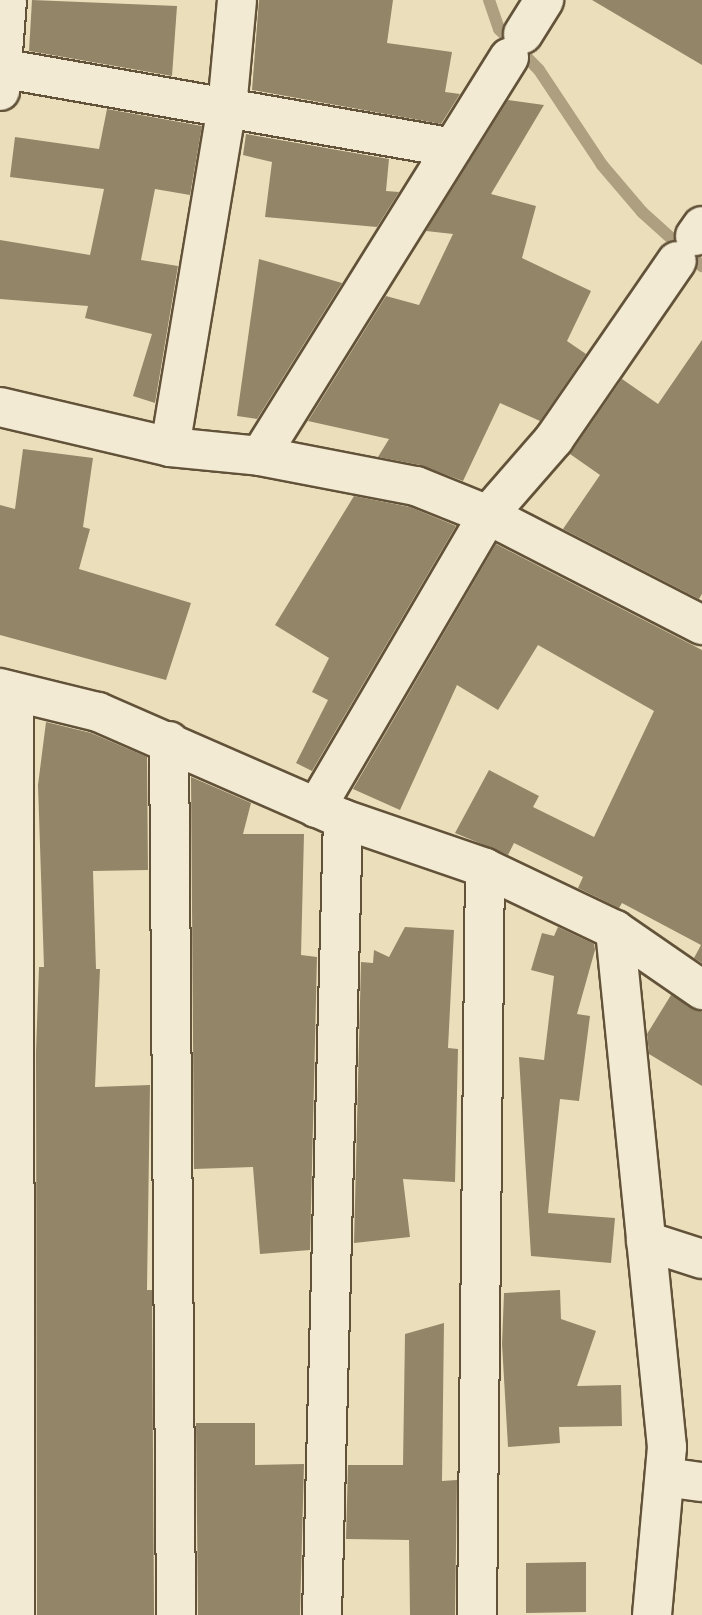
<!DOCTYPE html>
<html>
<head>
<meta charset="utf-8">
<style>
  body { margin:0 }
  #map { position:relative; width:702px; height:1615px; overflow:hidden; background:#ebdfbb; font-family:"IM FELL French Canon",serif }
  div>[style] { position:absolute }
  .stream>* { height:12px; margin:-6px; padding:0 6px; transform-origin:6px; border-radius:6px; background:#ad9f80 }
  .building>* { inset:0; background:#938568 }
  .roads { filter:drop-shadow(2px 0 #625239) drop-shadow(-2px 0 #625239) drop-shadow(0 2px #625239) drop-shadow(0 -2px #625239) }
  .minor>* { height:38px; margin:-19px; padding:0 19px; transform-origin:19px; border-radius:19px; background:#f2ead3 }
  span { translate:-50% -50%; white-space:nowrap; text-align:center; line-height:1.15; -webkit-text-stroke:6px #f2ead3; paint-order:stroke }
</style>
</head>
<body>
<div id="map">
  <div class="stream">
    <i style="left:489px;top:0;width:31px;rotate:71deg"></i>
    <i style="left:499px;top:29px;width:57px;rotate:45.7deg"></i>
    <i style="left:539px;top:70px;width:114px;rotate:56.4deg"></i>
    <i style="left:602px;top:165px;width:62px;rotate:49.6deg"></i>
    <i style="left:642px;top:212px;width:81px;rotate:42deg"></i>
  </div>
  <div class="building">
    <i style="clip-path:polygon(32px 0,177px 6px,172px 76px,29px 51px)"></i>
    <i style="clip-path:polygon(259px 0,393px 0,387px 43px,452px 52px,445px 92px,460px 94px,441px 124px,252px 90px)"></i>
    <i style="clip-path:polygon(592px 0,702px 0,702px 65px)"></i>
    <i style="clip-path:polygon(508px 100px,544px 105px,491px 194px,536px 206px,522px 258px,591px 291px,567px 341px,586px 354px,540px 421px,500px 403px,463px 481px,420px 465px,378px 457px,389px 439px,308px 421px,386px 296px,419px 305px,453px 234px,426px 231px)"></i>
    <i style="clip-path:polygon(107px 109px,202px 126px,190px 195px,155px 189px,141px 260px,178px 266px,155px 403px,133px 396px,152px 334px,85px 318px,88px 306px,0 299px,0 240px,90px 255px,104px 189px,10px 177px,15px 137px,99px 149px)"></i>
    <i style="clip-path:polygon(246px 134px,389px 159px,386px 191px,399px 192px,377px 227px,265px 217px,272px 162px,243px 155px)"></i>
    <i style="clip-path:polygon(259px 259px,342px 283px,257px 419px,237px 416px)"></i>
    <i style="clip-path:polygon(702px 340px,702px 594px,699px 599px,563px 529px,600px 475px,570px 454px,622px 379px,658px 404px)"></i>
    <i style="clip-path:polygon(23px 449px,93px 458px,83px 527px,90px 529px,79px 569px,191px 603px,166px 680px,0 635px,0 505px,15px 509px)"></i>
    <i style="clip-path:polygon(354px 496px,410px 507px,456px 526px,312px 771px,296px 763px,328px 700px,312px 692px,329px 658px,275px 625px)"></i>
    <i style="clip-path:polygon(496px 544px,702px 650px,702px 963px,694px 958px,701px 945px,622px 903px,619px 908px,578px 888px,583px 877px,514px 843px,508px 855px,455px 833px,489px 770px,539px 796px,533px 807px,594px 837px,654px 711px,538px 645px,498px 710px,457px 685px,400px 810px,353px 789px)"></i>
    <i style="clip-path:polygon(46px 722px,91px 733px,147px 757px,148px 870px,93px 871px,96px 969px,100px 969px,95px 1087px,150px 1085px,147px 1290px,152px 1290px,154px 1615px,37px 1615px,36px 1052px,39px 967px,44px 967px,38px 785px)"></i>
    <i style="clip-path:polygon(191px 777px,251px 803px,243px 834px,304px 834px,301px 955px,317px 957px,310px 1250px,260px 1254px,253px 1167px,194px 1169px)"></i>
    <i style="clip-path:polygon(405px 927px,454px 930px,448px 1048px,458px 1049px,455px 1182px,403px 1179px,410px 1237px,354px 1243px,361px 962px,373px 963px,374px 950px,389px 957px)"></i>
    <i style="clip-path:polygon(558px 927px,594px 944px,595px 950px,577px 1014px,590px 1016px,579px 1101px,560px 1099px,548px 1213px,615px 1218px,611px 1263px,531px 1256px,519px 1057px,544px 1060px,554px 976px,531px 970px,542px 933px,554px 936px)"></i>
    <i style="clip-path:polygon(671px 995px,702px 1012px,702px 1086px,649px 1054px,647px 1034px)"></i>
    <i style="clip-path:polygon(560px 1290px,561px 1319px,596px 1331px,577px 1386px,621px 1385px,622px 1426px,559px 1427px,560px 1443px,508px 1447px,502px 1344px,504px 1293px)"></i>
    <i style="clip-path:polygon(444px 1323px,442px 1481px,457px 1480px,455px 1615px,410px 1615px,409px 1540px,346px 1539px,348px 1465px,403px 1465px,405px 1334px)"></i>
    <i style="clip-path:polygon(196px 1423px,255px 1423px,255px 1465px,304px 1464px,300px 1615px,198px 1615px)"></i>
    <i style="clip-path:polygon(586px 1562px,586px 1612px,526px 1613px,526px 1563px)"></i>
  </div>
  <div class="roads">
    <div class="minor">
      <i style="left:523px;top:34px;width:40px;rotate:-58deg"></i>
      <i style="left:0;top:68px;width:459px;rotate:10deg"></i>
      <i style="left:0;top:91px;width:91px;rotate:-85.6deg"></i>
      <i style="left:695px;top:236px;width:12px;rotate:-55deg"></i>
      <i style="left:0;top:407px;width:175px;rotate:13.2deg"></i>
      <i style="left:170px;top:447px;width:90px;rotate:5.7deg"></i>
      <i style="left:260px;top:456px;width:159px;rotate:10.9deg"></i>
      <i style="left:416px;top:486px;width:78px;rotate:21.9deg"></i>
      <i style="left:488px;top:515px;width:241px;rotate:27.2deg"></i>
      <i style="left:170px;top:447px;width:344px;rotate:-80.5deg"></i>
      <i style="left:227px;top:108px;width:108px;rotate:-84.7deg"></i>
      <i style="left:260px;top:456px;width:470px;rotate:-58deg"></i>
      <i style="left:0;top:688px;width:101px;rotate:13.8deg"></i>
      <i style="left:98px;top:712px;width:267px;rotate:23.6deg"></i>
      <i style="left:343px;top:819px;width:150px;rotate:19deg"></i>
      <i style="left:485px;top:868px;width:144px;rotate:25.5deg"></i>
      <i style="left:615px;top:930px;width:106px;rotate:34.6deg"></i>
      <i style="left:14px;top:692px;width:923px;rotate:89.94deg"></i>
      <i style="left:169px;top:741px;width:874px;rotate:89.54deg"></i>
      <i style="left:316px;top:808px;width:340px;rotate:-59.6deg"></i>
      <i style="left:488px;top:515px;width:101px;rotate:-49deg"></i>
      <i style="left:554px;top:439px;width:216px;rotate:-55.4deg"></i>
      <i style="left:615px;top:930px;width:520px;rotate:84.26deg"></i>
      <i style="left:667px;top:1447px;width:169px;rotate:95.1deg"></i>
      <i style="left:646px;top:1241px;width:59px;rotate:17.8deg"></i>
      <i style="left:665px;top:1477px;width:37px;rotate:8deg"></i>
      <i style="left:322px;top:1615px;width:796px;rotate:-88.49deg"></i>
      <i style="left:477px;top:1615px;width:747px;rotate:-89.39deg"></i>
    </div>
  </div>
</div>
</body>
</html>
